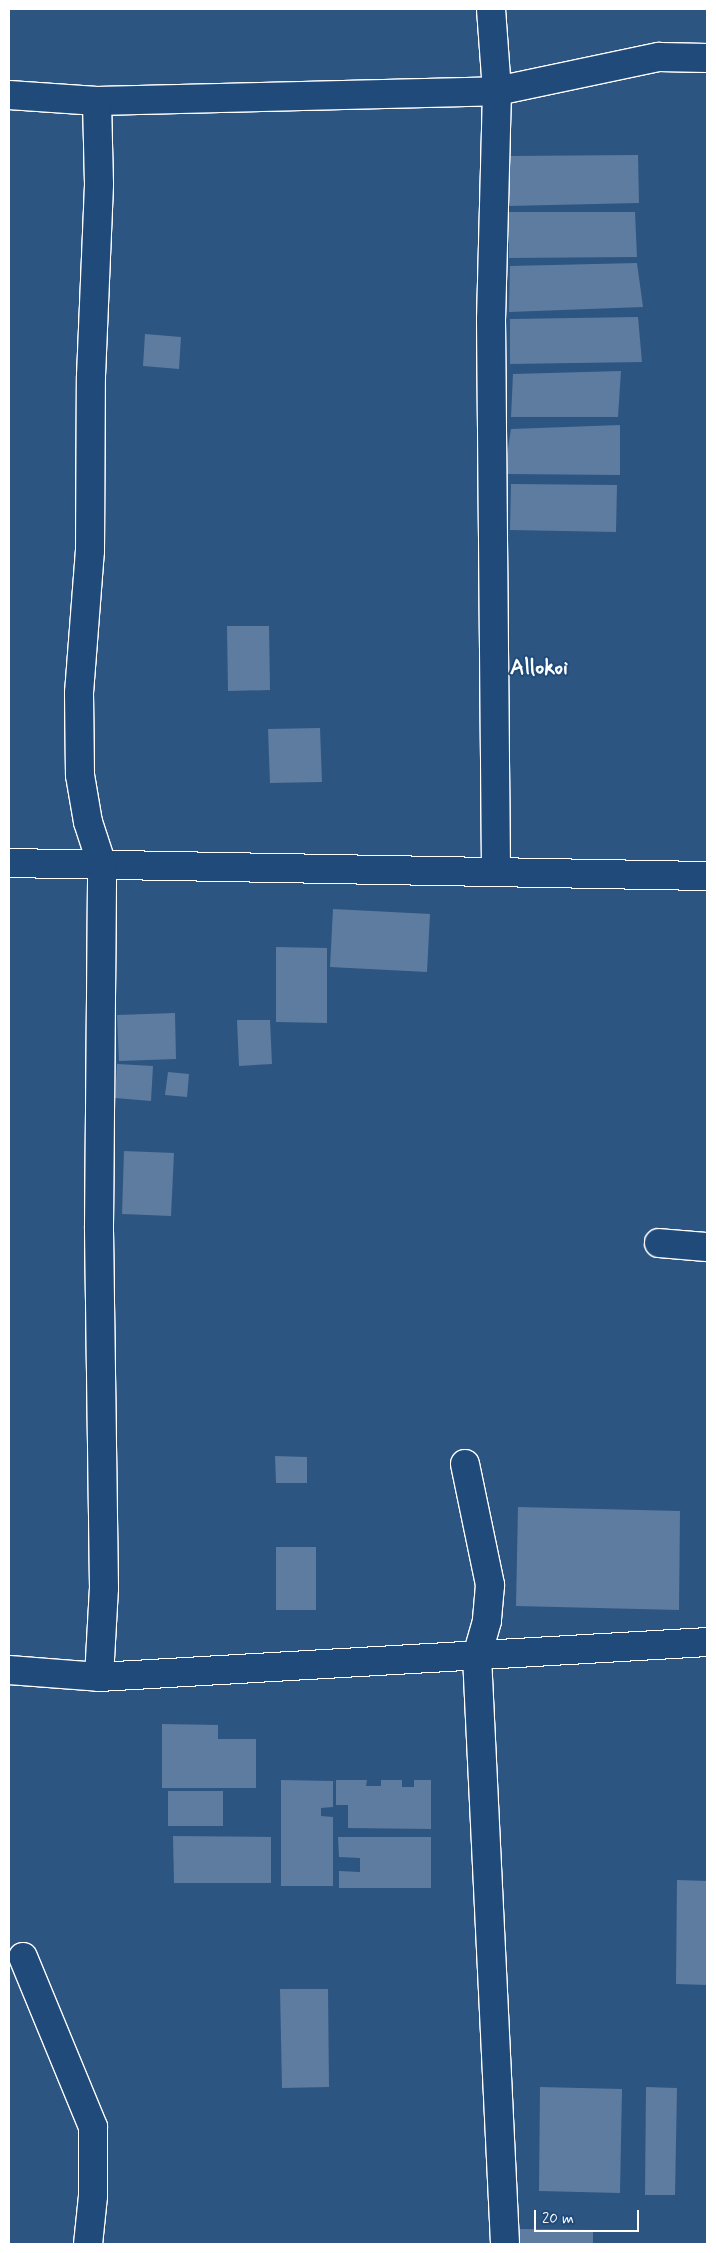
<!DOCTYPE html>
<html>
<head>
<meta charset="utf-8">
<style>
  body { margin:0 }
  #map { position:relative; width:716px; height:2253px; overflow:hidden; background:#2c5582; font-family:Mynerve,sans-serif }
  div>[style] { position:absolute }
  .building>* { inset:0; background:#5e7c9f }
  .roads { filter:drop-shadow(1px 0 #fff) drop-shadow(-1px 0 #fff) drop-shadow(0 1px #fff) drop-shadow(0 -1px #fff) }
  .minor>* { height:28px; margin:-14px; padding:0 14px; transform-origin:14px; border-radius:14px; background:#1f4a7a }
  span { translate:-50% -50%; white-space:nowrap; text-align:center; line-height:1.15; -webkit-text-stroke:4px #1f4a7a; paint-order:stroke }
  .quarter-label { font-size:22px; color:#fff; font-weight:700 }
  .frame { position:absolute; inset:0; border:10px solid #fff; pointer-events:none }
  .scale { position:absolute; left:534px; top:2210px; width:105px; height:22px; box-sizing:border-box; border:2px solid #fff; border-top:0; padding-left:6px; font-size:15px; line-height:18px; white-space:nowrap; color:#fff; -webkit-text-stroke:4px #1f4a7a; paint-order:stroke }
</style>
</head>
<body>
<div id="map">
  <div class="building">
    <i style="clip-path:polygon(638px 155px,639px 203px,504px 206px,507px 156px)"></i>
    <i style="clip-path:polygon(509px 212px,635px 212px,637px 257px,509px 258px)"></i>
    <i style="clip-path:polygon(637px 263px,643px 307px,509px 312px,510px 266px)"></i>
    <i style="clip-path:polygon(638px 317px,642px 362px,510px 364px,510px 319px)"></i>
    <i style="clip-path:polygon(145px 334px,181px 337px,179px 369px,143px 366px)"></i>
    <i style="clip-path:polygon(621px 371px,618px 417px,511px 417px,513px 374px)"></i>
    <i style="clip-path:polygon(620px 425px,620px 475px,504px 474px,511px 429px)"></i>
    <i style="clip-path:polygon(511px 484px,617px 485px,616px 532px,510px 530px)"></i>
    <i style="clip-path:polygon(227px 626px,269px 626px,270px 690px,228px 691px)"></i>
    <i style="clip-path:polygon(320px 728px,322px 782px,270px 783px,268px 729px)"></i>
    <i style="clip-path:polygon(333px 909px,430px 914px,427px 972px,330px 967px)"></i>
    <i style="clip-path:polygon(276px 947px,327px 948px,327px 1023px,276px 1022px)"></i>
    <i style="clip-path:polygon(175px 1013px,176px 1059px,119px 1061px,117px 1015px)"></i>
    <i style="clip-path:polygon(237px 1020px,270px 1020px,272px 1064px,239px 1066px)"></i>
    <i style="clip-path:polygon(117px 1064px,153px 1066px,151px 1101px,115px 1098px)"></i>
    <i style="clip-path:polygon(168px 1072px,189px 1074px,187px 1097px,165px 1095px)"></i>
    <i style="clip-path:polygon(124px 1151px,174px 1153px,171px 1216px,122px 1214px)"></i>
    <i style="clip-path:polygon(275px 1456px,307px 1457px,307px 1483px,276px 1483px)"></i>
    <i style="clip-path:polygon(518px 1507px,680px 1511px,679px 1610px,516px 1606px)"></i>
    <i style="clip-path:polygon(276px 1547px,316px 1547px,316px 1610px,276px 1610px)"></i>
    <i style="clip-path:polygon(162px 1724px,218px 1725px,218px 1739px,256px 1739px,256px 1788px,162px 1788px)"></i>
    <i style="clip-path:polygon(281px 1780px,333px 1781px,333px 1807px,321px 1808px,321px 1816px,333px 1817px,333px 1886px,281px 1886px)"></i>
    <i style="clip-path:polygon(336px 1780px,367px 1780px,366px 1786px,381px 1786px,381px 1780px,402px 1780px,402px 1787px,414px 1787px,414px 1780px,431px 1780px,431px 1829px,348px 1828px,348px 1805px,336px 1805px)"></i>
    <i style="clip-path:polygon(168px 1791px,223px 1791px,223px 1826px,168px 1826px)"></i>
    <i style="clip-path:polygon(173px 1836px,271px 1837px,271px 1883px,174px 1883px)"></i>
    <i style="clip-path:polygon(338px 1837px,431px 1837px,431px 1888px,339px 1888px,339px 1871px,360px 1872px,360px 1858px,339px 1857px)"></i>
    <i style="clip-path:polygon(677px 1880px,707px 1881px,707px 1985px,676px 1984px)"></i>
    <i style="clip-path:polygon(280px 1989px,328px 1989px,329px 2087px,282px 2088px)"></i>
    <i style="clip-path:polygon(540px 2087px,622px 2089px,620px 2193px,539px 2191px)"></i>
    <i style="clip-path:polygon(646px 2087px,677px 2088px,675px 2195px,645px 2195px)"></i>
    <i style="clip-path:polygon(520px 2229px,593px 2230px,593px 2244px,520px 2244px)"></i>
  </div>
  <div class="roads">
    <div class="minor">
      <i style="left:491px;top:9px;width:82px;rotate:85.8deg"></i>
      <i style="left:497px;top:91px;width:228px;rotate:91.5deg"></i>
      <i style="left:491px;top:319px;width:552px;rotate:89.48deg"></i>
      <i style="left:9px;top:95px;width:88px;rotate:3.9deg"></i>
      <i style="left:97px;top:101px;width:400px;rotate:-1.4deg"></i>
      <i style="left:497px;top:91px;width:166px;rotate:-11.9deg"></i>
      <i style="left:659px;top:57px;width:48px;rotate:1.2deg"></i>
      <i style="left:9px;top:863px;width:698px;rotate:1.07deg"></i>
      <i style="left:659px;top:1243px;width:48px;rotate:4.8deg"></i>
      <i style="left:465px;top:1464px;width:124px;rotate:78.3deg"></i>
      <i style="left:490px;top:1585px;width:36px;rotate:95deg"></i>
      <i style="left:487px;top:1621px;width:36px;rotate:106deg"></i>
      <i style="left:477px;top:1656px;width:589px;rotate:87.27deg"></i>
      <i style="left:9px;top:1670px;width:90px;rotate:4.4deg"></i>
      <i style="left:99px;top:1677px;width:89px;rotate:-86.8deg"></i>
      <i style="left:104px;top:1588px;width:362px;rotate:-90.8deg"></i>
      <i style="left:99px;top:1226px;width:361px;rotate:-89.5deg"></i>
      <i style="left:102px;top:865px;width:45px;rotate:-108deg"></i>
      <i style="left:88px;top:822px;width:48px;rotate:-99.7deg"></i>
      <i style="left:80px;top:775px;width:82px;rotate:-90.7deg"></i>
      <i style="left:79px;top:693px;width:142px;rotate:-85.6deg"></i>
      <i style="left:90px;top:551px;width:175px;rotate:-89.7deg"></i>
      <i style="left:91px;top:376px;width:192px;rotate:-87.6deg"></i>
      <i style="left:99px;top:184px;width:83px;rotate:-91.4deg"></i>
      <i style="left:99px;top:1677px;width:609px;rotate:-3.29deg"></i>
      <i style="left:23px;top:1957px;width:184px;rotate:67.6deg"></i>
      <i style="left:93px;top:2127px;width:69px;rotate:90deg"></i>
      <i style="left:93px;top:2196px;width:48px;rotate:95.9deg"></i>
    </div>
  </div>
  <div class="quarter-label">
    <span style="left:539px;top:669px">Allokoi</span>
  </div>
  <div class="frame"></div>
  <div class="scale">20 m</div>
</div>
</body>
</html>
